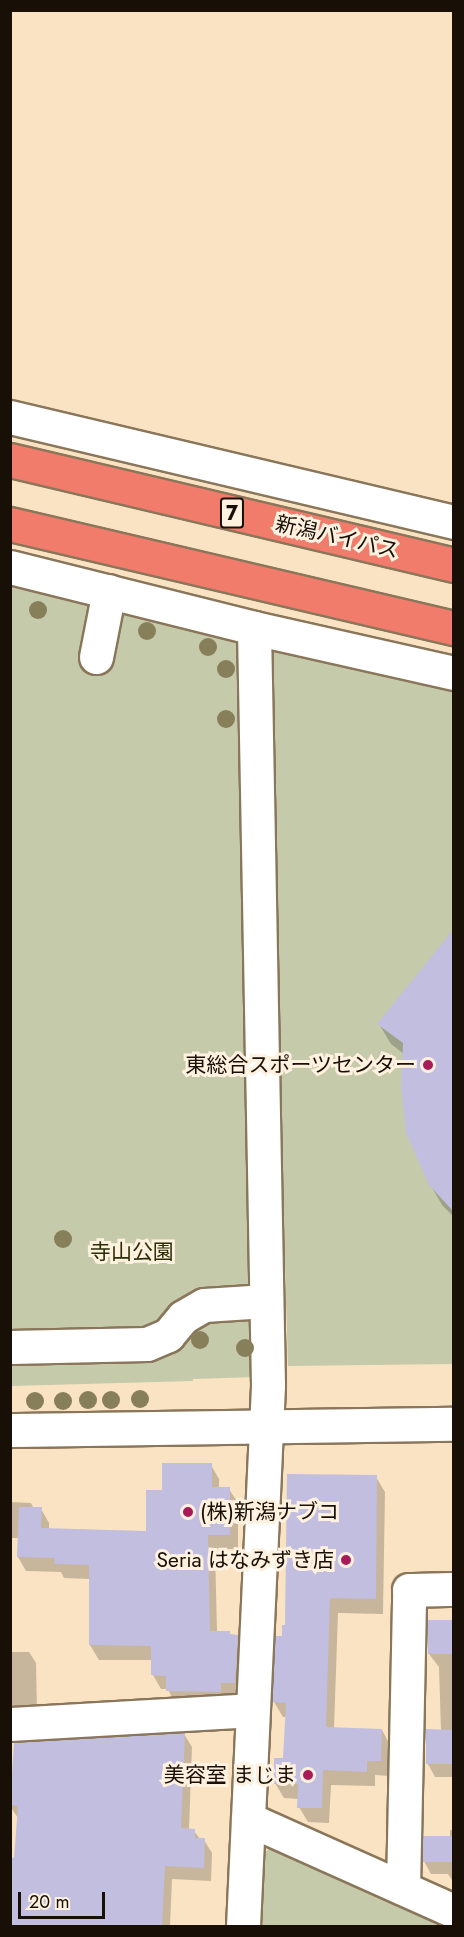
<!DOCTYPE html>
<html>
<head>
<meta charset="utf-8">
<style>
  body { margin:0 }
  #map { position:relative; width:464px; height:1937px; overflow:hidden; background:#f9e3c3; font-family:Jost,"Noto Sans JP",sans-serif }
  div>[style] { position:absolute }
  .green>* { inset:0; background:#c5caaa }
  .shadow>* { inset:0; background:#0003 }
  .building>* { inset:0; background:#c1bee0 }
  .roads { filter:drop-shadow(2px 0 #8a765a) drop-shadow(-2px 0 #8a765a) drop-shadow(0 2px #8a765a) drop-shadow(0 -2px #8a765a) }
  .minor>* { height:33px; margin:-16.5px; padding:0 16.5px; transform-origin:16.5px; border-radius:16.5px; background:#fff }
  .highway>* { height:33px; margin:-16.5px; padding:0 16.5px; transform-origin:16.5px; border-radius:16.5px; background:#f27c6b }
  .trees>* { width:18px; height:18px; margin:-9px; border-radius:50%; background:#877f5a }
  .dots>* { width:16px; height:16px; translate:-50% -50%; box-sizing:border-box; border:3px solid #fff1df; border-radius:50% }
  span { translate:-50% -50%; white-space:nowrap; text-align:center; line-height:1.15; -webkit-text-stroke:6px #fff1df; paint-order:stroke }
  .shield-label span { padding:2px 4px; background:#fff1df; border:2px solid; border-radius:4px; -webkit-text-stroke-width:0 }
  .shield-label { font-size:20px; color:#181006; font-weight:700 }
  .street-label { font-size:21px; color:#181006 }
  .poi-label { font-size:21px; color:#181006 }
  .right { translate:-100% -50%; text-align:right }
  .left { translate:0 -50%; text-align:left }
  .park-label { font-size:21px; color:#2a2e04 }
  .frame { position:absolute; inset:0; border:12px solid #181006; pointer-events:none }
  .scale { position:absolute; left:18px; top:1892px; width:87px; height:27px; box-sizing:border-box; border:3px solid #181006; border-top:0; padding-left:8px; font-size:18px; line-height:21px; white-space:nowrap; color:#181006; -webkit-text-stroke:4px #fff1df; paint-order:stroke }
</style>
</head>
<body>
<div id="map">
  <div class="green">
    <i style="clip-path:polygon(11px 581px,240px 634px,257px 1377px,193px 1379px,193px 1381px,11px 1386px)"></i>
    <i style="clip-path:polygon(278px 642px,453px 683px,453px 1364px,288px 1366px,267px 653px)"></i>
    <i style="clip-path:polygon(287px 1836px,453px 1926px,243px 1926px,246px 1866px)"></i>
  </div>
  <div class="shadow">
    <i style="clip-path:polygon(454px 934px,454px 1217px,442px 1205px,430px 1184px,404px 1054px,391px 1044px,379px 1024px)"></i>
    <i style="clip-path:polygon(211px 1465px,219px 1479px,219px 1488px,229px 1489px,238px 1503px,238px 1549px,215px 1549px,217px 1632px,237px 1636px,245px 1650px,243px 1697px,176px 1706px,168px 1689px,161px 1689px,153px 1675px,153px 1660px,99px 1660px,90px 1645px,90px 1579px,64px 1578px,61px 1572px,26px 1571px,18px 1557px,19px 1538px,10px 1538px,10px 1502px,31px 1503px,34px 1509px,41px 1509px,49px 1523px,49px 1530px,148px 1533px,164px 1491px)"></i>
    <i style="clip-path:polygon(376px 1477px,385px 1492px,383px 1614px,338px 1613px,334px 1729px,382px 1730px,390px 1745px,389px 1776px,375px 1775px,375px 1786px,331px 1785px,329px 1823px,308px 1822px,299px 1807px,299px 1799px,284px 1798px,275px 1783px,285px 1760px,287px 1717px,283px 1717px,274px 1702px,283px 1637px,286px 1627px)"></i>
    <i style="clip-path:polygon(429px 1622px,454px 1622px,454px 1777px,435px 1777px,428px 1764px,441px 1731px,439px 1667px,429px 1654px)"></i>
    <i style="clip-path:polygon(10px 1652px,29px 1652px,36px 1663px,37px 1714px,10px 1715px)"></i>
    <i style="clip-path:polygon(184px 1734px,192px 1747px,189px 1830px,194px 1831px,200px 1839px,204px 1840px,212px 1853px,211px 1881px,172px 1879px,170px 1926px,10px 1926px,10px 1859px,15px 1859px,18px 1818px,10px 1806px,10px 1799px)"></i>
    <i style="clip-path:polygon(450px 1830px,454px 1830px,454px 1883px,448px 1874px,431px 1874px,424px 1861px,450px 1838px)"></i>
  </div>
  <div class="building">
    <i style="clip-path:polygon(453px 930px,453px 1211px,429px 1185px,406px 1133px,401px 1086px,403px 1043px,377px 1024px)"></i>
    <i style="clip-path:polygon(162px 1463px,212px 1463px,212px 1487px,230px 1487px,230px 1535px,208px 1535px,210px 1631px,230px 1631px,230px 1634px,238px 1635px,235px 1683px,221px 1683px,221px 1692px,166px 1691px,166px 1676px,151px 1675px,151px 1646px,89px 1645px,89px 1565px,54px 1564px,55px 1558px,17px 1557px,19px 1507px,42px 1507px,41px 1528px,146px 1531px,146px 1490px,162px 1490px)"></i>
    <i style="clip-path:polygon(287px 1474px,377px 1475px,376px 1599px,330px 1598px,326px 1727px,382px 1729px,381px 1761px,367px 1761px,367px 1772px,323px 1770px,322px 1808px,297px 1808px,298px 1784px,274px 1784px,274px 1758px,283px 1758px,286px 1703px,272px 1702px,275px 1636px,282px 1636px,282px 1625px,285px 1625px)"></i>
    <i style="clip-path:polygon(428px 1620px,453px 1620px,453px 1654px,428px 1654px)"></i>
    <i style="clip-path:polygon(426px 1729px,453px 1730px,453px 1764px,426px 1764px)"></i>
    <i style="clip-path:polygon(185px 1733px,181px 1828px,195px 1829px,195px 1838px,205px 1838px,204px 1868px,165px 1866px,162px 1926px,10px 1926px,10px 1857px,14px 1858px,18px 1806px,10px 1805px,14px 1743px)"></i>
    <i style="clip-path:polygon(423px 1836px,453px 1836px,453px 1862px,422px 1862px)"></i>
  </div>
  <div class="roads">
    <div class="minor">
      <i style="left:10px;top:417px;width:456px;rotate:13.3deg"></i>
      <i style="left:10px;top:567px;width:252px;rotate:14deg"></i>
      <i style="left:254px;top:628px;width:205px;rotate:12.7deg"></i>
      <i style="left:96px;top:657px;width:67px;rotate:-78.9deg"></i>
      <i style="left:10px;top:1347px;width:137px;rotate:-1.3deg"></i>
      <i style="left:147px;top:1344px;width:23px;rotate:-23deg"></i>
      <i style="left:168px;top:1335px;width:23px;rotate:-50deg"></i>
      <i style="left:183px;top:1317px;width:24px;rotate:-30deg"></i>
      <i style="left:204px;top:1305px;width:62px;rotate:-3.7deg"></i>
      <i style="left:10px;top:1430px;width:444px;rotate:-0.8deg"></i>
      <i style="left:10px;top:1724px;width:241px;rotate:-3.3deg"></i>
      <i style="left:248px;top:1819px;width:226px;rotate:24.1deg"></i>
      <i style="left:403px;top:1888px;width:298px;rotate:-88.8deg"></i>
      <i style="left:409px;top:1590px;width:45px;rotate:-1.3deg"></i>
      <i style="left:243px;top:1926px;width:542px;rotate:-87.35deg"></i>
      <i style="left:268px;top:1385px;width:757px;rotate:-91.06deg"></i>
    </div>
    <div class="highway">
      <i style="left:10px;top:460px;width:456px;rotate:13.3deg"></i>
      <i style="left:10px;top:524px;width:456px;rotate:13.2deg"></i>
    </div>
  </div>
  <div class="trees">
    <i style="left:38px;top:610px"></i>
    <i style="left:147px;top:631px"></i>
    <i style="left:208px;top:647px"></i>
    <i style="left:226px;top:669px"></i>
    <i style="left:226px;top:719px"></i>
    <i style="left:63px;top:1239px"></i>
    <i style="left:200px;top:1340px"></i>
    <i style="left:245px;top:1348px"></i>
    <i style="left:140px;top:1399px"></i>
    <i style="left:88px;top:1400px"></i>
    <i style="left:111px;top:1400px"></i>
    <i style="left:35px;top:1401px"></i>
    <i style="left:63px;top:1401px"></i>
  </div>
  <div class="dots">
    <i style="left:428px;top:1065px;background:#a91a59"></i>
    <i style="left:188px;top:1512px;background:#a91a59"></i>
    <i style="left:346px;top:1560px;background:#a91a59"></i>
    <i style="left:308px;top:1775px;background:#a91a59"></i>
  </div>
  <div class="shield-label">
    <span style="left:232px;top:513px">7</span>
  </div>
  <div class="street-label">
    <span style="left:337px;top:537px;rotate:13deg">新潟バイパス</span>
  </div>
  <div class="poi-label">
    <span class="right" style="left:416px;top:1065px">東総合スポーツセンター</span>
    <span class="left" style="left:200px;top:1512px">(株)新潟ナブコ</span>
    <span class="right" style="left:334px;top:1560px">Seria はなみずき店</span>
    <span class="right" style="left:296px;top:1775px">美容室 まじま</span>
  </div>
  <div class="park-label">
    <span style="left:132px;top:1252px">寺山公園</span>
  </div>
  <div class="frame"></div>
  <div class="scale">20 m</div>
</div>
</body>
</html>
